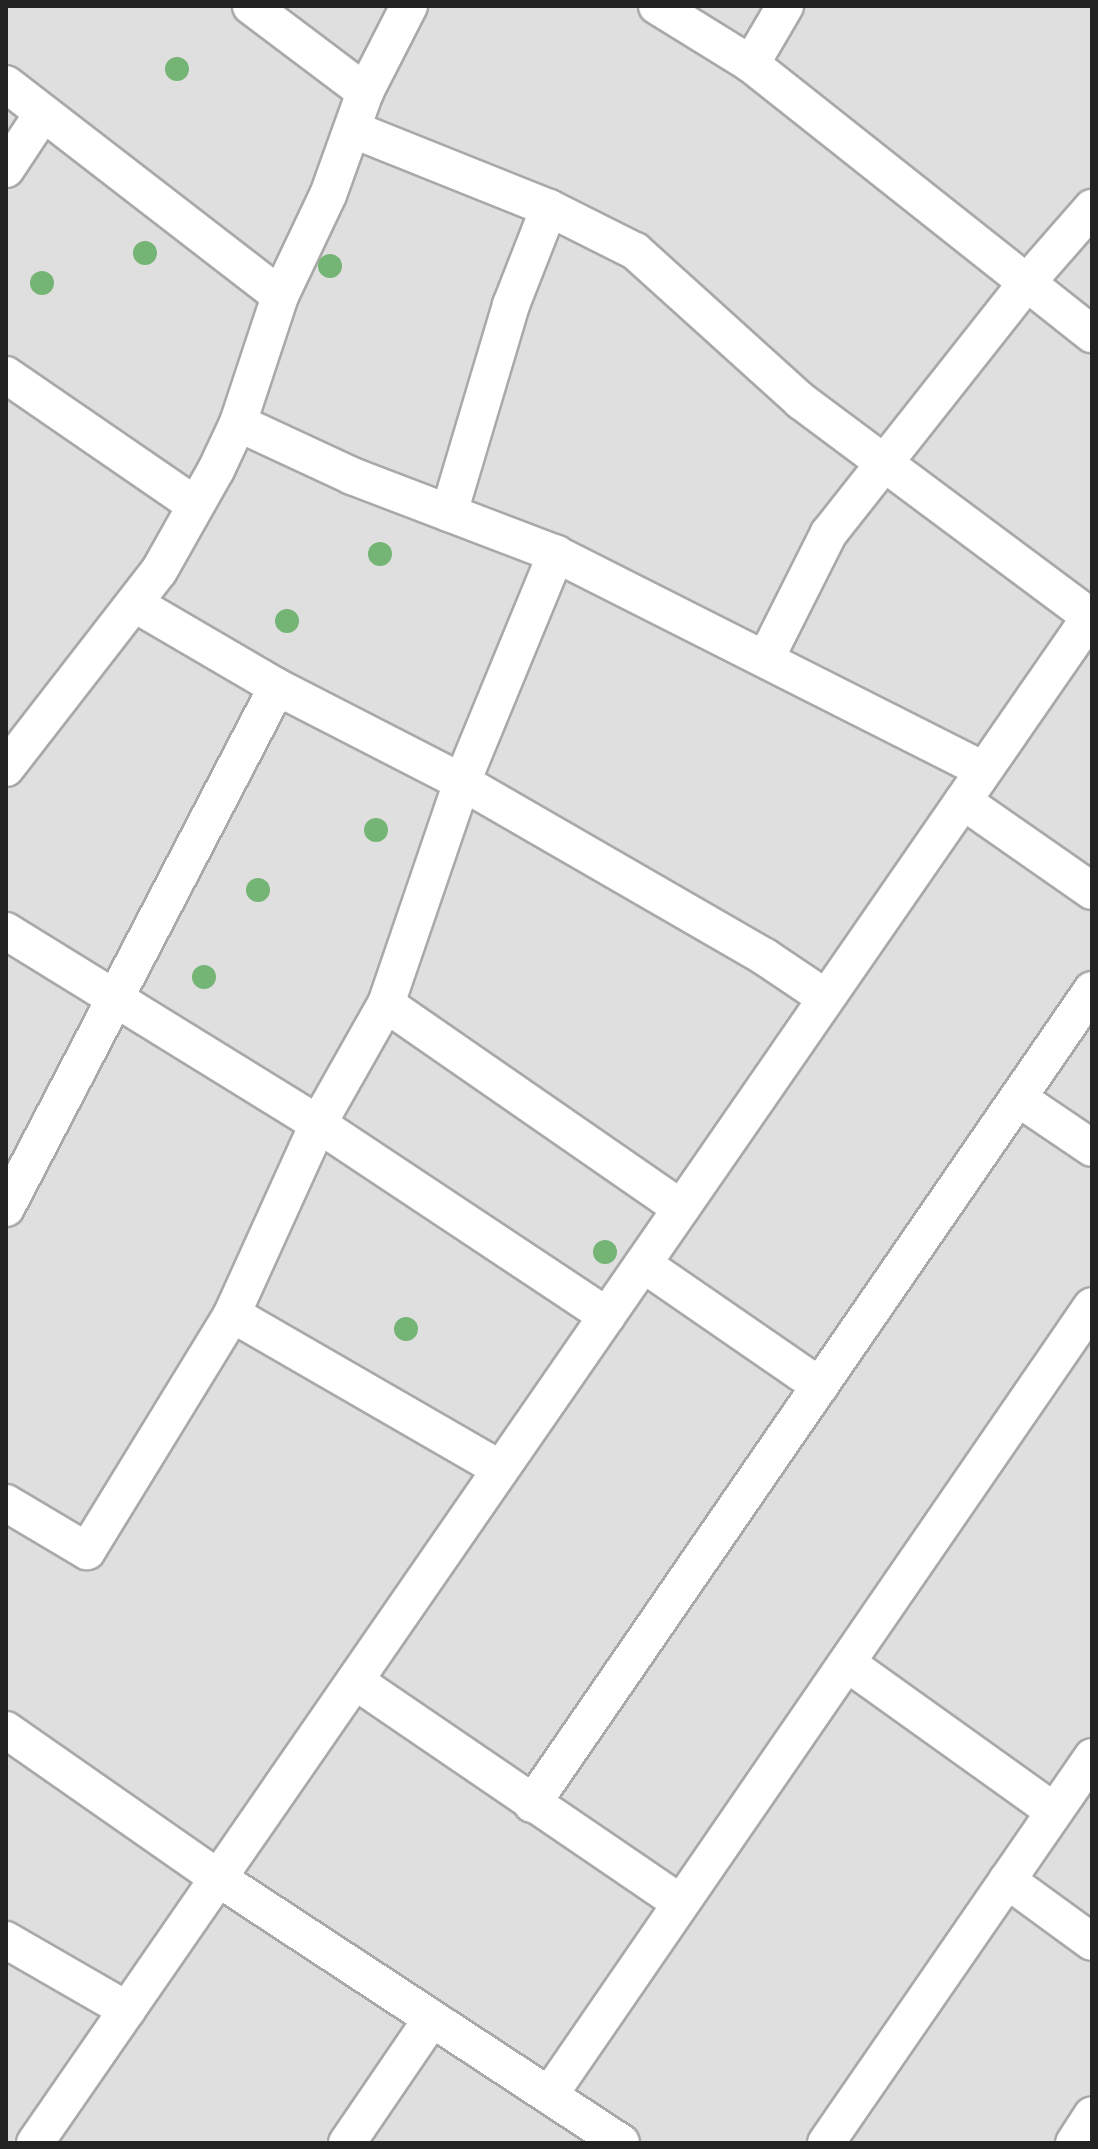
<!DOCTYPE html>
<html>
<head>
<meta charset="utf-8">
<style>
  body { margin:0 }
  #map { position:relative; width:1098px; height:2149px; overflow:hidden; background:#f2efe9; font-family:"Archivo Narrow",sans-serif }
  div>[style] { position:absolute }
  .residential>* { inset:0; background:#e0dfdf }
  .roads { filter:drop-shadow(2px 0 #a9a9a9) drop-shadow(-2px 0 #a9a9a9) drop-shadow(0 2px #a9a9a9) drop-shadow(0 -2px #a9a9a9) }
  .minor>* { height:36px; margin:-18px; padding:0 18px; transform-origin:18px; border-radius:18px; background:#fff }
  .trees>* { width:24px; height:24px; margin:-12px; border-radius:50%; background:#74b475 }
  span { translate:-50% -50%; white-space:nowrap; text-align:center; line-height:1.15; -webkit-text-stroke:6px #fff; paint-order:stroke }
  .frame { position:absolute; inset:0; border:8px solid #222; pointer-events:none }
</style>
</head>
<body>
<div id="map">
  <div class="residential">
    <i style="clip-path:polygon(6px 6px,1092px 6px,1092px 2143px,6px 2143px)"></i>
  </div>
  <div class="roads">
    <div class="minor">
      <i style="left:251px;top:6px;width:143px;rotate:37deg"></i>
      <i style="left:657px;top:6px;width:110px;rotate:31.7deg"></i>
      <i style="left:751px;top:64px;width:435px;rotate:38.4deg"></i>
      <i style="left:751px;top:64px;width:67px;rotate:-59.6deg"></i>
      <i style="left:6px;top:84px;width:346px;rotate:37.7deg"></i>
      <i style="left:354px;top:130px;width:210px;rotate:21.8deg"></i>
      <i style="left:549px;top:208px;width:96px;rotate:26.6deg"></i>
      <i style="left:635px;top:251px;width:224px;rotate:42.1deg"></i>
      <i style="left:801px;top:401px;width:363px;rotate:36.7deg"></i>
      <i style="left:6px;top:169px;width:67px;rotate:-56.5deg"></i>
      <i style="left:6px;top:375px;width:229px;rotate:34.5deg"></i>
      <i style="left:238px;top:423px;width:126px;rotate:24.9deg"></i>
      <i style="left:352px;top:476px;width:218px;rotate:20.9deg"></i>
      <i style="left:556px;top:554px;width:479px;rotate:26.8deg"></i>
      <i style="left:449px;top:513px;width:217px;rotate:-73.4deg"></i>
      <i style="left:511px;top:305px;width:104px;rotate:-68.6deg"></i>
      <i style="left:135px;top:604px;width:164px;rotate:30.3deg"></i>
      <i style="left:277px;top:687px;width:208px;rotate:27.2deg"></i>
      <i style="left:462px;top:782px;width:350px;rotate:30deg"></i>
      <i style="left:765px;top:957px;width:73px;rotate:33.9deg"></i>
      <i style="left:766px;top:658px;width:140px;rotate:-63.3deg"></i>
      <i style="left:829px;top:533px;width:323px;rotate:-51.7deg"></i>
      <i style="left:1029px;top:280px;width:96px;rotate:-48.8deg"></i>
      <i style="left:6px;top:768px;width:249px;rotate:-52.2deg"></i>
      <i style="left:159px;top:571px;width:116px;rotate:-60.6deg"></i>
      <i style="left:216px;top:470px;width:52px;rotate:-64.9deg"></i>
      <i style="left:238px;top:423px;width:134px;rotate:-71.7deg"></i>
      <i style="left:280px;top:296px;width:112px;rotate:-64.6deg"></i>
      <i style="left:328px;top:195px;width:109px;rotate:-70.2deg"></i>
      <i style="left:365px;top:92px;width:97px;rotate:-62.9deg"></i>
      <i style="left:963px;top:801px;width:157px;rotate:34.9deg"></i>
      <i style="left:6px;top:931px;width:367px;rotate:31.7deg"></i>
      <i style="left:318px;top:1124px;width:347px;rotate:33.6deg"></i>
      <i style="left:386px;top:1004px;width:359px;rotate:34.7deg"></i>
      <i style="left:1018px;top:1098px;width:89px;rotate:34deg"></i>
      <i style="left:6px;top:1208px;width:587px;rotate:-62.52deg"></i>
      <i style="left:643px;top:1264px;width:215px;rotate:34.6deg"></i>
      <i style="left:232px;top:1314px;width:310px;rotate:30deg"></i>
      <i style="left:6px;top:1503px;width:94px;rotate:30.7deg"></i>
      <i style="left:87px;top:1551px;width:278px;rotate:-58.5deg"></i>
      <i style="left:232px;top:1314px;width:209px;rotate:-65.6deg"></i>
      <i style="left:318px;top:1124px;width:138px;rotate:-60.5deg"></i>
      <i style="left:386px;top:1004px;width:235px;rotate:-71.1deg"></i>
      <i style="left:462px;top:782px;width:247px;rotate:-67.6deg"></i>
      <i style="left:847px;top:1663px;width:254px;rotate:35.6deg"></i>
      <i style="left:355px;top:1681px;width:394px;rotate:34.3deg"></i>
      <i style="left:6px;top:1730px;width:259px;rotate:34.9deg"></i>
      <i style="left:218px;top:1878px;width:482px;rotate:33.3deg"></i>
      <i style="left:532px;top:1804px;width:988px;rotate:-55.47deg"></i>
      <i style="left:1007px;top:1880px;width:105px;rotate:36.1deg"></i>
      <i style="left:6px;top:1940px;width:140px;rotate:30deg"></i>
      <i style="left:550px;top:2094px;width:956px;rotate:-55.48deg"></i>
      <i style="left:35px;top:2143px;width:1859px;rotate:-55.34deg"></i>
      <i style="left:347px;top:2143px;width:149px;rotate:-55.7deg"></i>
      <i style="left:826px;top:2143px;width:469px;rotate:-55.4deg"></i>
      <i style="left:1074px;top:2143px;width:33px;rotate:-57deg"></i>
    </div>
  </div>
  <div class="trees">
    <i style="left:177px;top:69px"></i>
    <i style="left:145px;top:253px"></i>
    <i style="left:330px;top:266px"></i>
    <i style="left:42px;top:283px"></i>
    <i style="left:380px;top:554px"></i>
    <i style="left:287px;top:621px"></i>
    <i style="left:376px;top:830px"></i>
    <i style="left:258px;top:890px"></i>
    <i style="left:204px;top:977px"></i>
    <i style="left:605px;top:1252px"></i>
    <i style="left:406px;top:1329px"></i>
  </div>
  <div class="frame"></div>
</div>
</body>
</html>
